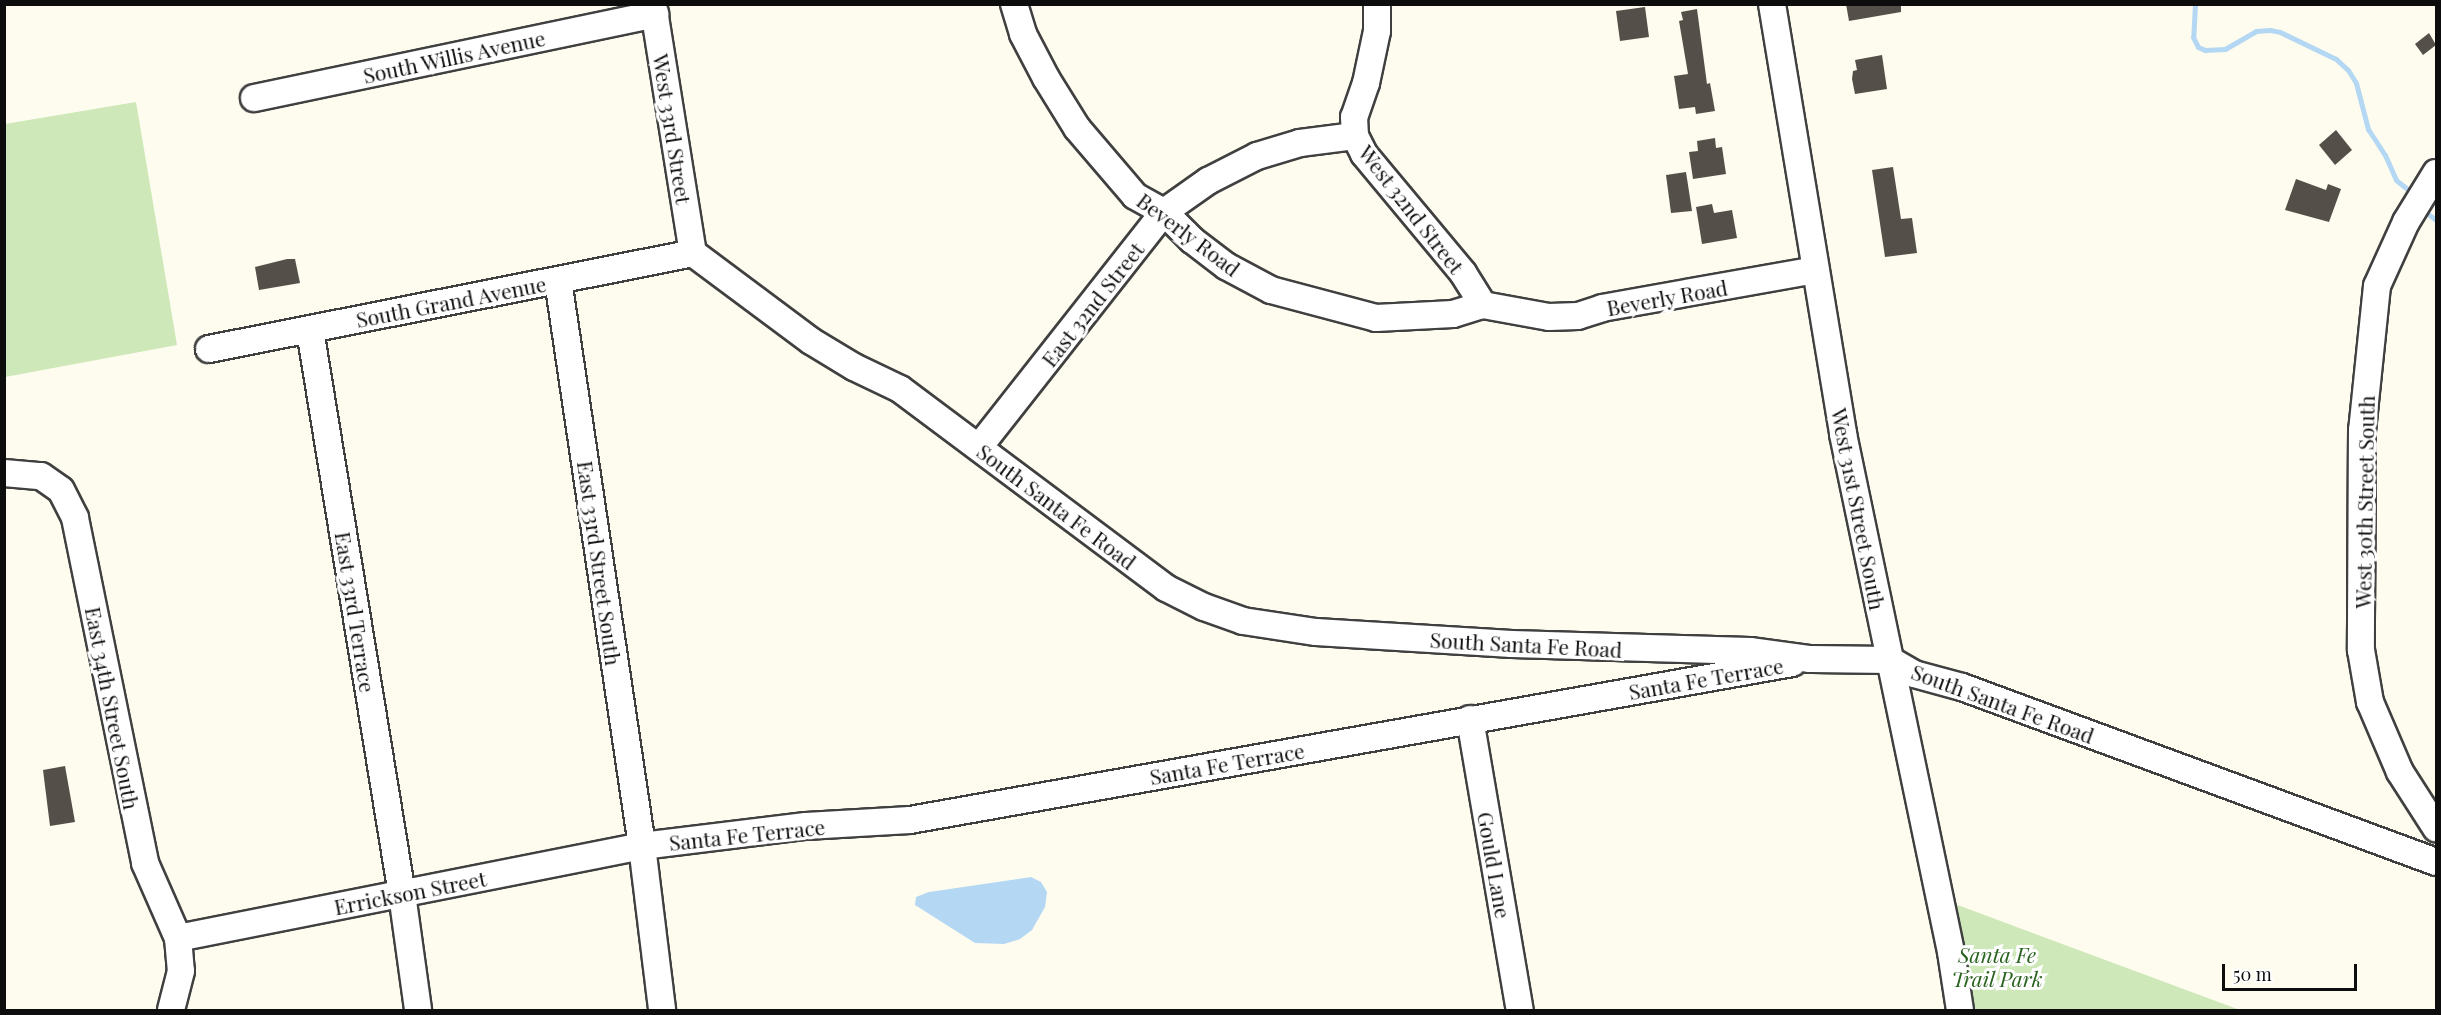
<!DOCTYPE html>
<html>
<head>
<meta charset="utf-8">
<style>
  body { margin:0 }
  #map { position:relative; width:2441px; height:1015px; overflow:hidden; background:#fefcee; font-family:"Playfair Display",serif }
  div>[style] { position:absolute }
  .green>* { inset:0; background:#cee8b9 }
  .water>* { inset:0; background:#b4d8f4 }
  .stream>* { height:5px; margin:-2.5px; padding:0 2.5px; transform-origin:2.5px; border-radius:2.5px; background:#b4d8f4 }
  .building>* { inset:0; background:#554f4a }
  .roads { filter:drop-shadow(2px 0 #404040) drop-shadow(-2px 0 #404040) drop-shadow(0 2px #404040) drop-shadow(0 -2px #404040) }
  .minor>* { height:26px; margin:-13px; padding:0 13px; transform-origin:13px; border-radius:13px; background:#fff }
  span { translate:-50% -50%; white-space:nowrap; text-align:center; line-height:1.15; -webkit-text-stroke:6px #fff; paint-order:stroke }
  .street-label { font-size:21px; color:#0d0d0d }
  .park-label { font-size:21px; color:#29631f; font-style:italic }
  .frame { position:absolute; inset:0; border:6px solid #0d0d0d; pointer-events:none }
  .scale { position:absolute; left:2222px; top:964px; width:135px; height:27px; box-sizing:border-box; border:3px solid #0d0d0d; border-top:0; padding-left:8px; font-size:18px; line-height:21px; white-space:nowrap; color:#0d0d0d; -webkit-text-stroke:4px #fff; paint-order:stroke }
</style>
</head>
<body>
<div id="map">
  <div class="green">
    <i style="clip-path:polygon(136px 102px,177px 345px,5px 377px,5px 124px)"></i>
    <i style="clip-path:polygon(1940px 898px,1955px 904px,2240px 1010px,1958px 1010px)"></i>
  </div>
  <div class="water">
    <i style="clip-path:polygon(1031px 877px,1041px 882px,1047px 892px,1045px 907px,1032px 930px,1020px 939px,1004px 944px,975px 943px,915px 905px,916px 897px,929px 892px)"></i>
  </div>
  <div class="stream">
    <i style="left:2195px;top:4px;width:33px;rotate:93deg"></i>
    <i style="left:2193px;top:37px;width:11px;rotate:63deg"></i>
    <i style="left:2198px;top:47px;width:8px;rotate:23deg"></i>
    <i style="left:2205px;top:50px;width:20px;rotate:-3deg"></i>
    <i style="left:2225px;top:49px;width:36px;rotate:-30deg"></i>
    <i style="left:2256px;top:31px;width:14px;rotate:-4deg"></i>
    <i style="left:2270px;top:30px;width:10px;rotate:11deg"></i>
    <i style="left:2280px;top:32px;width:62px;rotate:25.7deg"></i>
    <i style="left:2336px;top:59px;width:16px;rotate:43deg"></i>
    <i style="left:2348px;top:70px;width:15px;rotate:58deg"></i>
    <i style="left:2356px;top:83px;width:48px;rotate:75.4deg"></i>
    <i style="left:2368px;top:129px;width:31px;rotate:57deg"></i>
    <i style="left:2385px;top:155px;width:27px;rotate:66deg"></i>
    <i style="left:2396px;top:180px;width:14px;rotate:39deg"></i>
    <i style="left:2428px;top:214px;width:10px;rotate:37deg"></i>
  </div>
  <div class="building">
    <i style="clip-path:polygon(1846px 4px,1901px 4px,1901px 12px,1849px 21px)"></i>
    <i style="clip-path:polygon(1645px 7px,1649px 37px,1620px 41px,1616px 11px)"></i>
    <i style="clip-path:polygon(1697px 9px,1707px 84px,1710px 83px,1715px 111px,1696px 114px,1695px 107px,1679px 109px,1674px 76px,1688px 74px,1679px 21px,1683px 20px,1681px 12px)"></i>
    <i style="clip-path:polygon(2429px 33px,2436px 45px,2423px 55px,2415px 44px)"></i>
    <i style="clip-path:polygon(1882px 55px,1887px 89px,1855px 94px,1852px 79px,1853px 71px,1857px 70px,1855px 60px)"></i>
    <i style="clip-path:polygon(2336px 130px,2352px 150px,2335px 165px,2319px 145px)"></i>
    <i style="clip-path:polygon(1715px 138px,1716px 148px,1722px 147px,1726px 174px,1693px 179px,1689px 152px,1698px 151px,1697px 141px)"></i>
    <i style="clip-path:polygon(1893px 167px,1901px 219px,1912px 218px,1917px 253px,1885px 257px,1872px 170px)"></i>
    <i style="clip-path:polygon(1686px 172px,1692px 211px,1671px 213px,1666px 175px)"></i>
    <i style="clip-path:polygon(2296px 179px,2326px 190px,2328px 184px,2341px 189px,2329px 222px,2285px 210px)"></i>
    <i style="clip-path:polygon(1712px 204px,1714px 213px,1732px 210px,1737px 238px,1702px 244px,1696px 207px)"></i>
    <i style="clip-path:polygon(287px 259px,295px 259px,300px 283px,259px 290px,255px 267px)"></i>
    <i style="clip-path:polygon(65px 766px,75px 822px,50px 826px,43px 770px)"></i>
  </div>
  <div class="roads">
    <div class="minor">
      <i style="left:653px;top:4px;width:252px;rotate:80.9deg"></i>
      <i style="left:1014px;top:4px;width:31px;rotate:73deg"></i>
      <i style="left:1023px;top:34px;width:50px;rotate:62.4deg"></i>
      <i style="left:1046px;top:78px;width:59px;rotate:58.2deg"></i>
      <i style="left:1077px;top:128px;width:89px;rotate:49.5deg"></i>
      <i style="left:1135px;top:196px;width:33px;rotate:29deg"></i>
      <i style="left:1164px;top:212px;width:40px;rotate:45deg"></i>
      <i style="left:1192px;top:240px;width:43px;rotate:37.4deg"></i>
      <i style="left:1226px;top:266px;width:51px;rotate:28.1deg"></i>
      <i style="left:1271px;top:290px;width:109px;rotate:14.9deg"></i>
      <i style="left:1376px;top:318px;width:77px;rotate:-3deg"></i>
      <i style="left:1453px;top:314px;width:31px;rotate:-17deg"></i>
      <i style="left:1483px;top:305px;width:67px;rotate:10.3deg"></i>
      <i style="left:1549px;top:317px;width:29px;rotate:-2deg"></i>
      <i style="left:1578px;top:316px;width:25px;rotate:-18deg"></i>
      <i style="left:1602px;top:308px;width:217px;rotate:-10.1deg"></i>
      <i style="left:1377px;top:4px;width:27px;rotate:90deg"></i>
      <i style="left:1377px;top:31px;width:53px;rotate:101.9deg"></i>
      <i style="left:1366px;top:83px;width:36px;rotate:109deg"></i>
      <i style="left:1354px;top:117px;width:19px;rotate:87deg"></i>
      <i style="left:1355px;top:136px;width:20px;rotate:63deg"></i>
      <i style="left:1364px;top:154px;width:155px;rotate:50.2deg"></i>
      <i style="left:1463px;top:273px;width:38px;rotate:58deg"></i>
      <i style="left:1772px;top:4px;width:436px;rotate:80.6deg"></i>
      <i style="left:1843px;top:434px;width:529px;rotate:78.22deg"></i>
      <i style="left:1951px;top:952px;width:59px;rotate:81.2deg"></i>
      <i style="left:254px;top:98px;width:410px;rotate:-11.8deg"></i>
      <i style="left:2436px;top:173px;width:57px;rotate:121.5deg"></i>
      <i style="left:2406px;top:222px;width:70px;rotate:114.4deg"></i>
      <i style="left:2377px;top:286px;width:145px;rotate:95.9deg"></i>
      <i style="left:2362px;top:430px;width:220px;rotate:90.3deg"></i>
      <i style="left:2361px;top:650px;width:53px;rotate:80.2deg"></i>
      <i style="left:2370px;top:702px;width:76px;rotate:66.8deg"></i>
      <i style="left:2400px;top:772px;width:67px;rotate:57.3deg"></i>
      <i style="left:693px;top:253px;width:147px;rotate:36.7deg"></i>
      <i style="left:811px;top:341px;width:50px;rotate:31.2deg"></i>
      <i style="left:854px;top:367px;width:51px;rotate:25.6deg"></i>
      <i style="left:900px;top:389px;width:332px;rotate:36.8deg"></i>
      <i style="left:1166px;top:588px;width:42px;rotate:26.6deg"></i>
      <i style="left:1204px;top:607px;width:41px;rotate:19.7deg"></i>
      <i style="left:1243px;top:621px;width:74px;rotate:8.6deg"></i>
      <i style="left:1316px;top:632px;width:196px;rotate:3.5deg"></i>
      <i style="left:1512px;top:644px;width:238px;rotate:1.7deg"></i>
      <i style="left:1750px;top:651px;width:61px;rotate:7.6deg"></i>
      <i style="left:1810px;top:659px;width:80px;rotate:0.7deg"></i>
      <i style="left:1890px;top:660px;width:28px;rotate:30deg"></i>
      <i style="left:1914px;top:674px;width:50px;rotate:15.2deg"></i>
      <i style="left:1962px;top:687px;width:505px;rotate:20.26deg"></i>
      <i style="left:558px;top:280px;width:572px;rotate:81.56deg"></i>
      <i style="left:642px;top:846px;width:165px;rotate:83deg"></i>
      <i style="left:310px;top:330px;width:571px;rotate:80.74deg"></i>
      <i style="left:402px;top:894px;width:117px;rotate:82.1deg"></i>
      <i style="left:209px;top:349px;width:493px;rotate:-11.2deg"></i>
      <i style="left:979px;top:447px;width:299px;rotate:-51.8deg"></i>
      <i style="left:1164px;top:212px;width:54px;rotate:-35.2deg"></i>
      <i style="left:1208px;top:181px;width:55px;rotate:-27deg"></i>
      <i style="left:1257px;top:156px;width:45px;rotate:-16.8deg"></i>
      <i style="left:1300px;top:143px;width:55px;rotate:-7.3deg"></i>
      <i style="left:4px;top:473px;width:37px;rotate:5deg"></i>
      <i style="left:41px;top:476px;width:24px;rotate:35deg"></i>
      <i style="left:61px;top:490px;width:31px;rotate:63deg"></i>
      <i style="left:75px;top:518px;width:352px;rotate:78.5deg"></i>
      <i style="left:145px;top:863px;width:82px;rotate:66.3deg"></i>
      <i style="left:178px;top:938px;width:33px;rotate:85deg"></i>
      <i style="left:181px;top:971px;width:40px;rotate:104.4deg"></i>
      <i style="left:1470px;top:719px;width:295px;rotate:80.3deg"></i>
      <i style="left:178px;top:938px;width:473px;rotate:-11.2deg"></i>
      <i style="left:642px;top:846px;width:165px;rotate:-7deg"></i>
      <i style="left:806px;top:826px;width:104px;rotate:-3.3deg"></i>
      <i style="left:910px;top:820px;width:896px;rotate:-10.09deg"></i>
    </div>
  </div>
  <div class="street-label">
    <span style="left:454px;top:56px;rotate:-12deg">South Willis Avenue</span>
    <span style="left:673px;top:129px;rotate:81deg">West 33rd Street</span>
    <span style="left:1412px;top:209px;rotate:52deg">West 32nd Street</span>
    <span style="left:1189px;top:234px;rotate:37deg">Beverly Road</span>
    <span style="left:1667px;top:297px;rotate:-10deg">Beverly Road</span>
    <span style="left:451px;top:301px;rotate:-11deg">South Grand Avenue</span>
    <span style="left:1092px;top:304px;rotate:-52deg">East 32nd Street</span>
    <span style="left:2364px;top:502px;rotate:-89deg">West 30th Street South</span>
    <span style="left:1057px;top:506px;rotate:37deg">South Santa Fe Road</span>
    <span style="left:1859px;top:509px;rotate:79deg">West 31st Street South</span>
    <span style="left:600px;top:563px;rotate:82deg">East 33rd Street South</span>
    <span style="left:356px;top:612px;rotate:81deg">East 33rd Terrace</span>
    <span style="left:1526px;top:644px;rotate:3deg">South Santa Fe Road</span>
    <span style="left:1706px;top:678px;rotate:-10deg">Santa Fe Terrace</span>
    <span style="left:2003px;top:703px;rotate:20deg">South Santa Fe Road</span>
    <span style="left:113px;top:708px;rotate:79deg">East 34th Street South</span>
    <span style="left:1227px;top:763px;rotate:-10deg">Santa Fe Terrace</span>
    <span style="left:747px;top:834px;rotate:-6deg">Santa Fe Terrace</span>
    <span style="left:1495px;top:865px;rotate:80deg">Gould Lane</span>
    <span style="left:410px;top:892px;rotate:-11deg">Errickson Street</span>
  </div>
  <div class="park-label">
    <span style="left:1997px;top:966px">Santa Fe<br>Trail Park</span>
  </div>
  <div class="frame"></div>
  <div class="scale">50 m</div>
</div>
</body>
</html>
